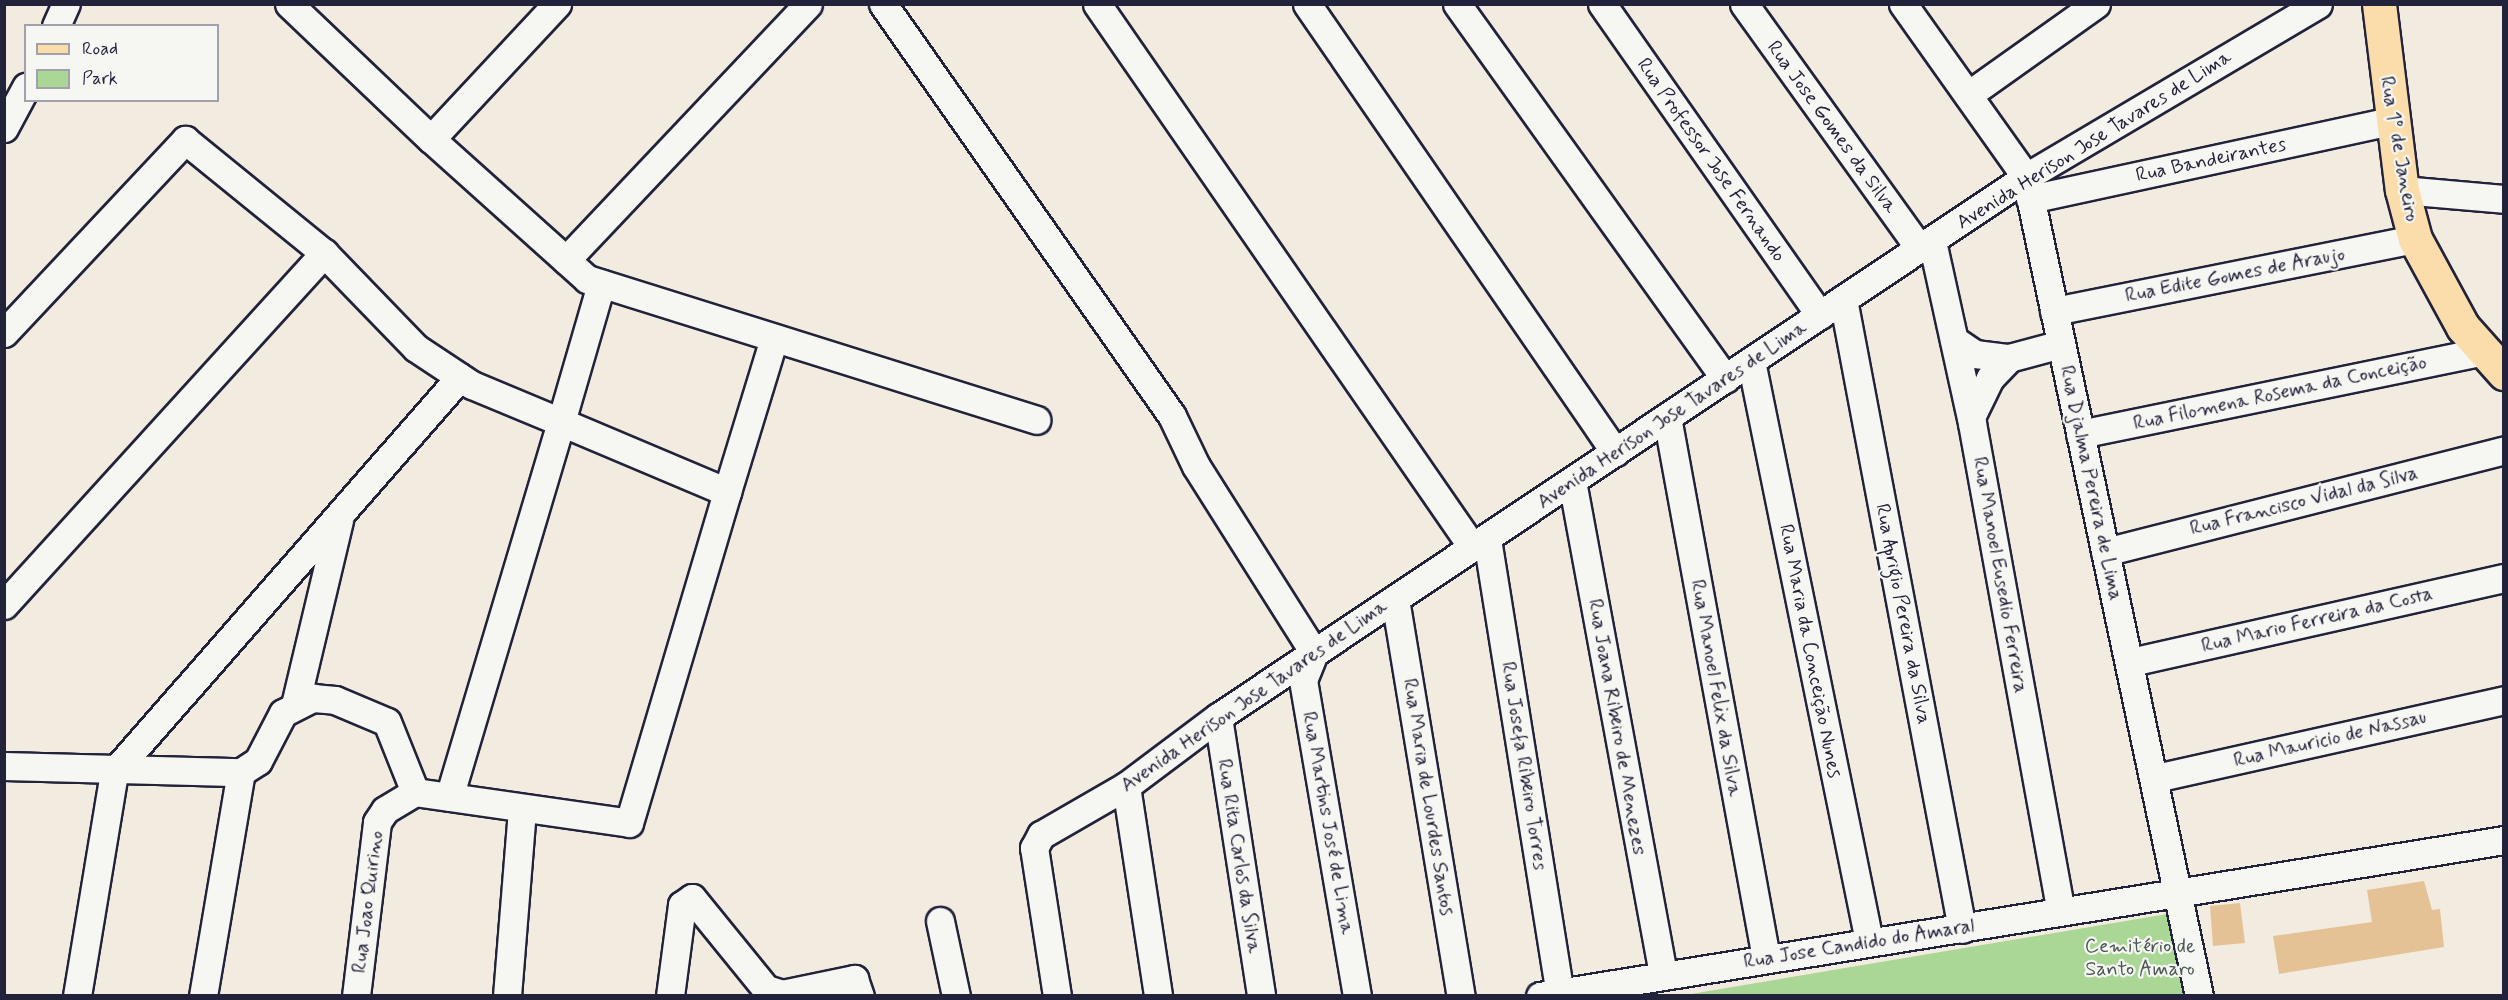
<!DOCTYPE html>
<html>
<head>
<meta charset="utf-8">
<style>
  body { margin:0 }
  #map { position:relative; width:2508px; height:1000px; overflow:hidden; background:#f2ece0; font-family:Mynerve,sans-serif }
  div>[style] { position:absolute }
  .green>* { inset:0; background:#aad796 }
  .building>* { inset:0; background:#e4c296 }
  .roads { filter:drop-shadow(2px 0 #22223b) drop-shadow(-2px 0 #22223b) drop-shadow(0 2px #22223b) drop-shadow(0 -2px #22223b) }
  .minor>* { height:27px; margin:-13.5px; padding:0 13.5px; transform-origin:13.5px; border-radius:13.5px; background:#f6f6f2 }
  .major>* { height:33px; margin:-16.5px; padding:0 16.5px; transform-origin:16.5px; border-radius:16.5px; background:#faddab }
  span { translate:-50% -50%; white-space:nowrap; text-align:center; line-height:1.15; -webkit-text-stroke:4.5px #f6f6f2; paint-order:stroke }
  .street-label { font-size:20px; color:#22223b }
  .park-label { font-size:20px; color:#4b5856 }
  .frame { position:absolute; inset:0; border:6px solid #22223b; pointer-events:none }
  .legend { position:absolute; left:24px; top:24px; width:195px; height:78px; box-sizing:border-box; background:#f6f6f2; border:2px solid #a1a1a9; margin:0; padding:8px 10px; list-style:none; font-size:18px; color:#22223b }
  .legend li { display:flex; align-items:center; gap:12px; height:30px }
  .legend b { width:30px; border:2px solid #a1a1a9 }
</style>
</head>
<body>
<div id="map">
  <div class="green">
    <i style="clip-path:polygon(2173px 913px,2187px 996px,1679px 996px)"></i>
  </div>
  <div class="building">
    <i style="clip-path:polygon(2424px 881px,2432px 910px,2440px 909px,2444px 947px,2279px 974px,2273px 936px,2372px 922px,2367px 890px)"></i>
    <i style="clip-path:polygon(2240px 903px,2245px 943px,2213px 946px,2210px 906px)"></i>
  </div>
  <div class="roads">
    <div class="minor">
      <i style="left:289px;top:4px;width:196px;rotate:43.6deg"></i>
      <i style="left:431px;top:139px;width:185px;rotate:-47deg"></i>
      <i style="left:883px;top:4px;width:503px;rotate:54.95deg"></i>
      <i style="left:1172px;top:416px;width:55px;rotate:64.4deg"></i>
      <i style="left:1196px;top:466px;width:221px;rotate:57.7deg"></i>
      <i style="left:1097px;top:4px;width:661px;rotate:55.35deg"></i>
      <i style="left:1307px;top:4px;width:544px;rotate:55.49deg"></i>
      <i style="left:1457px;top:4px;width:461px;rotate:54.4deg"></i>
      <i style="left:1602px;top:4px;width:380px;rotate:55deg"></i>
      <i style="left:1744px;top:4px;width:302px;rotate:54.3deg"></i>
      <i style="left:1903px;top:4px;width:212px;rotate:54.6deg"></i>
      <i style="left:2026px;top:177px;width:837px;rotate:78.07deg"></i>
      <i style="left:56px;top:26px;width:24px;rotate:-66deg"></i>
      <i style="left:1968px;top:95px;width:157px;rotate:-35.4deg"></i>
      <i style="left:4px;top:128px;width:47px;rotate:-61.8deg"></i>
      <i style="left:431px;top:139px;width:210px;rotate:41.9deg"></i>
      <i style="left:587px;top:279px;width:471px;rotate:17.4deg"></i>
      <i style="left:2402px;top:190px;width:102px;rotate:5deg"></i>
      <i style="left:2030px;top:199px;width:370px;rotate:-12.2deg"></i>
      <i style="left:1932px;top:241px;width:186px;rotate:77.6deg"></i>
      <i style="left:1972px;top:423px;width:496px;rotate:79.7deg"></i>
      <i style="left:566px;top:260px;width:352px;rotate:-46.6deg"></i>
      <i style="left:1843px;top:299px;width:641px;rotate:79.3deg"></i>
      <i style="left:2054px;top:311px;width:368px;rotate:-11.3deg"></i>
      <i style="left:4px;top:333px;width:265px;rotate:-46.8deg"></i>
      <i style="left:185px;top:140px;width:179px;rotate:39.1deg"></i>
      <i style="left:324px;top:253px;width:132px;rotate:45.9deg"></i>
      <i style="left:416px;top:348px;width:67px;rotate:33.5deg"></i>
      <i style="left:472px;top:385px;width:96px;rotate:22.6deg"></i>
      <i style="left:561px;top:422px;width:391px;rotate:106.6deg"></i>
      <i style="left:1954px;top:340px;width:25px;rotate:34deg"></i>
      <i style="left:1975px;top:354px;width:34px;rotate:7deg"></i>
      <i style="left:1751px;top:361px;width:592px;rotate:78.5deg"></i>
      <i style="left:1667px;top:417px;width:550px;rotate:79.63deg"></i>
      <i style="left:1971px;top:417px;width:43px;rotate:-64deg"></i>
      <i style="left:1990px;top:378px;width:28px;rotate:-46deg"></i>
      <i style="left:2009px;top:358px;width:54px;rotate:-15.1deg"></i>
      <i style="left:2080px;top:434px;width:408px;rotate:-11.6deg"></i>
      <i style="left:1572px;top:481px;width:501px;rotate:79.54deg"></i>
      <i style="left:727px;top:492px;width:161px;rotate:-73deg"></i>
      <i style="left:1487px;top:539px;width:460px;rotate:80.9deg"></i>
      <i style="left:2105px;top:552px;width:412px;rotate:-14.3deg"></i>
      <i style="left:1395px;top:599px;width:402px;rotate:80.6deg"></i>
      <i style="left:4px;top:605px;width:476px;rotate:-47.7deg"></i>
      <i style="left:1314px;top:653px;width:29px;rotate:112deg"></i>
      <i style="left:1303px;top:680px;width:321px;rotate:80.3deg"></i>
      <i style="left:2131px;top:662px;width:382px;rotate:-12.7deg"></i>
      <i style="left:295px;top:705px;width:190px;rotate:-76.6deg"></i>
      <i style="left:1218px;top:717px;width:282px;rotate:81.2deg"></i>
      <i style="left:4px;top:766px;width:237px;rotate:1.5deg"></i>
      <i style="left:241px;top:772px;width:20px;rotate:-33deg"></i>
      <i style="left:258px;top:761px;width:54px;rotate:-62.5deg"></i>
      <i style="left:283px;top:713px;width:34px;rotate:-27deg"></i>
      <i style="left:313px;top:698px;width:22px;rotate:5deg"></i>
      <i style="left:335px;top:700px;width:56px;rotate:22.9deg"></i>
      <i style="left:387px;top:722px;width:75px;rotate:68.2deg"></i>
      <i style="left:415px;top:792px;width:216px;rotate:8.2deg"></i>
      <i style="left:629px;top:823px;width:345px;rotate:-73.5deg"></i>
      <i style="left:727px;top:492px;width:180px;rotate:-157.1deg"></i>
      <i style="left:561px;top:422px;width:144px;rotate:-73.8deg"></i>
      <i style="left:2156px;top:778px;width:357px;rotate:-12.6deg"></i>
      <i style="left:1126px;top:786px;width:212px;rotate:81.3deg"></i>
      <i style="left:940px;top:921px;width:77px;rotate:78deg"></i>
      <i style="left:77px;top:996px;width:227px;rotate:-80.6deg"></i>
      <i style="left:114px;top:772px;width:525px;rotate:-48.78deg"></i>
      <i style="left:203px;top:996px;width:227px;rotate:-80.4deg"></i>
      <i style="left:356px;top:996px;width:175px;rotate:-83.1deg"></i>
      <i style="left:377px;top:822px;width:14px;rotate:-56deg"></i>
      <i style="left:385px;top:810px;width:35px;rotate:-31deg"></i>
      <i style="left:507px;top:996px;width:188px;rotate:-85.4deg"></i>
      <i style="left:670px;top:996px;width:92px;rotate:-82.5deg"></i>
      <i style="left:682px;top:905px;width:12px;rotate:-35deg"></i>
      <i style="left:692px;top:898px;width:117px;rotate:50.9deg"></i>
      <i style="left:766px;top:989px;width:17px;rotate:17deg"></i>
      <i style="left:782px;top:994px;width:74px;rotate:-11.8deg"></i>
      <i style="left:854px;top:979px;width:18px;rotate:71deg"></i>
      <i style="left:1057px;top:996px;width:150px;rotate:-98.8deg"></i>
      <i style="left:1034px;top:848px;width:15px;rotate:-62deg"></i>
      <i style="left:1041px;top:835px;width:98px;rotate:-30deg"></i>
      <i style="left:1126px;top:786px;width:115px;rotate:-36.9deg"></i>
      <i style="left:1218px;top:717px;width:972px;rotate:-33.76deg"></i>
      <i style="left:2026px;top:177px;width:339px;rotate:-30.6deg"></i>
      <i style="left:1540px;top:996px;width:977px;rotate:-9.19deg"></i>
    </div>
    <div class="major">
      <i style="left:2379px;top:4px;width:187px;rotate:83deg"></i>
      <i style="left:2402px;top:190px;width:51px;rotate:75.1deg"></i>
      <i style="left:2415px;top:239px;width:100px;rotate:61.4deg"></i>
      <i style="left:2463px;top:327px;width:62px;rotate:48.3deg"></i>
    </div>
  </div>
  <div class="street-label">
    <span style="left:1832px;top:127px;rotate:54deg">Rua Jose Gomes da Silva</span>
    <span style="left:2094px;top:140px;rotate:-32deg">Avenida Herison Jose Tavares de Lima</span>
    <span style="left:2399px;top:149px;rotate:80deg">Rua 1º de Janeiro</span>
    <span style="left:1711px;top:160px;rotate:55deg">Rua Professor Jose Fernando</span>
    <span style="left:2211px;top:160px;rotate:-12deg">Rua Bandeirantes</span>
    <span style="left:2235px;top:275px;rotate:-11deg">Rua Edite Gomes de Araujo</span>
    <span style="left:2280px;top:393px;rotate:-12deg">Rua Filomena Rosema da Conceição</span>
    <span style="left:1672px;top:415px;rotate:-34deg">Avenida Herison Jose Tavares de Lima</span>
    <span style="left:2091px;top:483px;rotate:78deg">Rua Djalma Pereira de Lima</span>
    <span style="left:2304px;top:501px;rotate:-14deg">Rua Francisco Vidal da Silva</span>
    <span style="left:2000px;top:575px;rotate:80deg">Rua Manoel Eusedio Ferreira</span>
    <span style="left:1903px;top:614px;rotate:79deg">Rua Aprigio Pereira da Silva</span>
    <span style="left:2317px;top:620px;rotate:-13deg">Rua Mario Ferreira da Costa</span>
    <span style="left:1810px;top:651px;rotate:79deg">Rua Maria da Conceição Nunes</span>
    <span style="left:1716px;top:688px;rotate:80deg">Rua Manoel Felix da Silva</span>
    <span style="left:1254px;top:696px;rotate:-35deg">Avenida Herison Jose Tavares de Lima</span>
    <span style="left:1617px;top:727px;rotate:80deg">Rua Joana Ribeiro de Menezes</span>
    <span style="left:2330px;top:739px;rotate:-13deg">Rua Mauricio de Nassau</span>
    <span style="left:1524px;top:766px;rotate:81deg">Rua Josefa Ribeiro Torres</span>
    <span style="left:1428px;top:797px;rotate:81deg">Rua Maria de Lourdes Santos</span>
    <span style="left:1328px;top:823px;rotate:80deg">Rua Martins José de Lima</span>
    <span style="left:1239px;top:856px;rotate:81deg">Rua Rita Carlos da Silva</span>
    <span style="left:368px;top:902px;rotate:-83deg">Rua Joao Quirino</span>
    <span style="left:1859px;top:944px;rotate:-9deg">Rua Jose Candido do Amaral</span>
  </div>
  <div class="park-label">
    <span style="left:2140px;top:958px">Cemitério de<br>Santo Amaro</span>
  </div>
  <div class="frame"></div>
  <ul class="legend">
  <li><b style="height:8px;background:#faddab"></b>Road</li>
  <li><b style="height:16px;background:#aad796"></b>Park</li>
  </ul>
</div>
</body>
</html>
